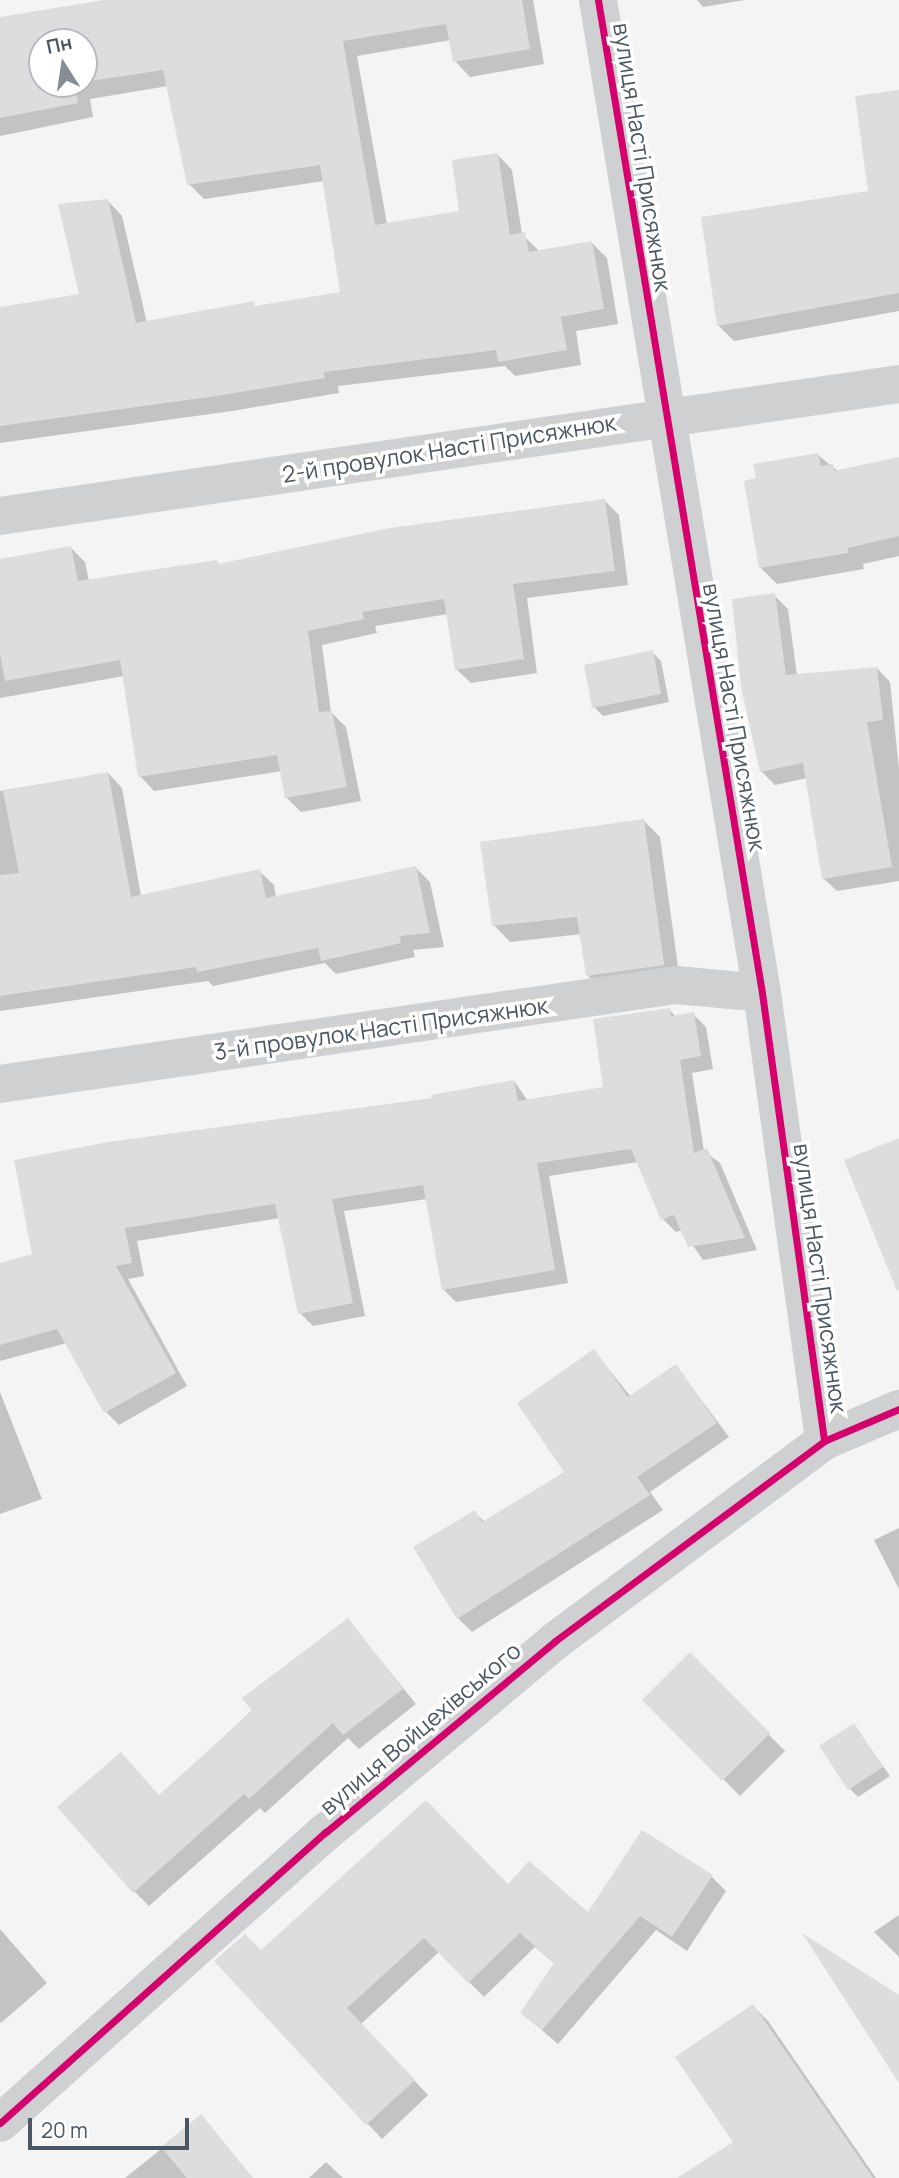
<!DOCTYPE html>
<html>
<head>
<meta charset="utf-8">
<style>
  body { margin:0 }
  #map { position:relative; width:899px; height:2178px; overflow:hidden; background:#f4f4f4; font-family:Manrope,sans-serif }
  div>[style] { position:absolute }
  .shadow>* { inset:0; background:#0003 }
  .building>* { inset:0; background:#ddddde }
  .minor>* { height:38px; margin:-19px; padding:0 19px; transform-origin:19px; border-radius:19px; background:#ced0d2 }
  .cycleway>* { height:7px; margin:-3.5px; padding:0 3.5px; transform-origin:3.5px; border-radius:3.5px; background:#d6006c }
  span { translate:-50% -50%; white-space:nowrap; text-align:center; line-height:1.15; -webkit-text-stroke:7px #fff; paint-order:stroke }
  .street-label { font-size:23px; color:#4a5661 }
  .north { position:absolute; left:28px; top:28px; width:70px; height:70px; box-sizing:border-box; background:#fff; border:2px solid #b7bbc0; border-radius:50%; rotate:348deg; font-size:19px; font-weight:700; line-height:28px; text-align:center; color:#4a5661 }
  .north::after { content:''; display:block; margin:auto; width:24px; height:32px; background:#868d94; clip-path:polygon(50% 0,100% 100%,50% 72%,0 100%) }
  .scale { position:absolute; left:28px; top:2118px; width:161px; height:32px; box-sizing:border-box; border:4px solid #4a5661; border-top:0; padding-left:9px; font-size:21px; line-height:24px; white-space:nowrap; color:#4a5661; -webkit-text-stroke:5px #fff; paint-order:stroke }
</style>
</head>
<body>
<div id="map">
  <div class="shadow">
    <i style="clip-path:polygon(evenodd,111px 0,533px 0,544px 64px,470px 77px,455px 61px,451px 40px,357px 56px,387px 224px,461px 213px,497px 154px,512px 170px,522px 234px,540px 252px,591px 242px,607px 258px,618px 324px,576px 331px,581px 365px,515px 376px,505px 366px,338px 386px,339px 393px,232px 411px,0 443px,0 309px,81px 295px,107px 200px,122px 216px,147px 323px,342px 293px,324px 181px,204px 199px,189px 184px,168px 86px,90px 99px,93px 117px,0 136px,0 19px,111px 0,42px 42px,84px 42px,84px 84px,42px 84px,42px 42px)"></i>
    <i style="clip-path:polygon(697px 0,745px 0,703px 7px)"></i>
    <i style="clip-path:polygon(899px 91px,899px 311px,734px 341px,718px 325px,870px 193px)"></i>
    <i style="clip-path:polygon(818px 455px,839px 472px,899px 458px,899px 556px,863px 564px,864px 569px,777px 584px,760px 567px)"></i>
    <i style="clip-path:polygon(604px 500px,619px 515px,628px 585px,527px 598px,537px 673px,471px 683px,456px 669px,448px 614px,375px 626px,377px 633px,322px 645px,331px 712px,346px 727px,361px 801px,301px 812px,286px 797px,282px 771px,154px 791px,140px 776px,124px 676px,0 698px,0 561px,71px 548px,85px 562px,89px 581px,217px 562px,221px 566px)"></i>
    <i style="clip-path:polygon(774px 595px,788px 609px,797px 675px,877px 668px,890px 682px,899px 769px,899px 881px,837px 891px,823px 878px,807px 778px,775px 785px,761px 771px)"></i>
    <i style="clip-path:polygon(652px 652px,661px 661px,669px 702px,603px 716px,594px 707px)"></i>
    <i style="clip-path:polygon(108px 773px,122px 788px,141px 896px,259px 871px,274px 885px,276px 898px,416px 868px,430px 882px,444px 947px,413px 950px,415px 957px,336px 974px,325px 963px,213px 986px,208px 981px,0 1011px,0 791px)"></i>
    <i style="clip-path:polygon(644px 821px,660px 837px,680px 981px,604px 992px,587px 975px,582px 934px,510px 942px,494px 925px)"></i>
    <i style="clip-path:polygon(670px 1010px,676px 1017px,693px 1014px,706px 1027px,713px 1069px,692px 1073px,704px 1151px,720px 1163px,757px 1250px,703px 1260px,682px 1230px,676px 1232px,663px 1219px,638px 1162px,549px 1176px,568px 1283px,456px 1302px,443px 1289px,427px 1199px,344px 1211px,365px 1316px,313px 1326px,300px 1313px,280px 1218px,137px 1241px,144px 1276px,128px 1279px,187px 1386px,119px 1425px,106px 1412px,67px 1343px,0 1361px,0 1265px,34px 1255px,434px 1100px,514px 1081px,528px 1101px,605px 1088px)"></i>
    <i style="clip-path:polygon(594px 1351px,631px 1397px,676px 1366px,729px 1437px,650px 1492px,663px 1510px,472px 1632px,458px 1618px,474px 1512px,485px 1522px,567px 1473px)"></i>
    <i style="clip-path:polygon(0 1392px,42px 1499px,0 1514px)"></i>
    <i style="clip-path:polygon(899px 1528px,899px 1589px,874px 1540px)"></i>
    <i style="clip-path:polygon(348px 1620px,416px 1704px,359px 1749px,348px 1738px,265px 1813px,260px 1808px,149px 1906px,134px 1891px,160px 1797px)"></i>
    <i style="clip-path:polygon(690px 1655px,785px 1751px,740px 1796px,645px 1700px)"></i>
    <i style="clip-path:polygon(854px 1725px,890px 1776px,858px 1797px,850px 1789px)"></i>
    <i style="clip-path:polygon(643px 1833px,712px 1877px,726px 1891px,687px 1951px,656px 1930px,558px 2044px,522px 2013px,555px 1964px,535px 1947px,484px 1997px,439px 1952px,361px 2024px,428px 2095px,382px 2139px,217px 1961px,508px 1887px,588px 1915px)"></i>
    <i style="clip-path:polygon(899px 1915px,899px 1957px,874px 1932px)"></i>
    <i style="clip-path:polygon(0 1929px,47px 1983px,1px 2023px,0 2022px)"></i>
    <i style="clip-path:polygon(753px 2006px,768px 2021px,876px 2178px,686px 2178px,736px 2142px)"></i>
    <i style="clip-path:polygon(201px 2117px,253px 2178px,125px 2178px)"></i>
    <i style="clip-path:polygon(326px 2162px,343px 2178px,309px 2178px)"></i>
  </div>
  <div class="building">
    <i style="clip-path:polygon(104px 0,522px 0,530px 49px,453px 62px,446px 24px,343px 41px,375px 225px,459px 211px,452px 160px,498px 153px,510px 235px,525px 232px,529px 252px,592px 241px,604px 309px,561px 317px,567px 350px,498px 362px,496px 350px,324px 372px,325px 378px,216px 396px,0 426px,0 307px,79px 294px,58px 204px,108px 199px,136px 323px,254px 301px,255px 306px,340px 292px,320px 165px,187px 185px,163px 70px,84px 82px,84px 42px,42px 42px,42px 84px,75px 84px,78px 103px,0 118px,0 17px)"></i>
    <i style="clip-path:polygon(899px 90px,899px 293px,717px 326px,701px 217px,868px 191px,855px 96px)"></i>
    <i style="clip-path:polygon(818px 453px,821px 466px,833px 464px,834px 471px,899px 457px,899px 536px,848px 548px,848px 553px,759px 568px,744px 481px,756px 478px,753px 464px)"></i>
    <i style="clip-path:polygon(605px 499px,615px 571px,513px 584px,524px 659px,455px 670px,444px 599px,362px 612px,364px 619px,308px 631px,319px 712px,332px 711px,347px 787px,285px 798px,277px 755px,138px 777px,120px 660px,5px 681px,0 653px,0 559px,71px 546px,78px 581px,217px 560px,218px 564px,390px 528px)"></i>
    <i style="clip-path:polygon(775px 593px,786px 675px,877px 667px,883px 720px,867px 722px,892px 867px,822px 879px,803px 763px,760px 772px,741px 687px,732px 599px)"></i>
    <i style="clip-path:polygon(653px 650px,661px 694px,592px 708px,584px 665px)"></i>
    <i style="clip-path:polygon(108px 772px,131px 897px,260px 869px,266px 898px,416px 866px,430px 933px,400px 936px,401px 943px,321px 961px,318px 948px,197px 972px,196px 967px,0 996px,0 875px,19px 873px,3px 791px)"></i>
    <i style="clip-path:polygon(644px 819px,664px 965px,586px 976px,577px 917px,492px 926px,480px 842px)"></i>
    <i style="clip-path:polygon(670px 1008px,671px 1016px,694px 1012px,701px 1056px,680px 1060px,694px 1153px,707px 1148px,745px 1238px,688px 1247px,674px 1215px,661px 1220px,631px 1149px,537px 1163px,555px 1270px,442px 1290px,423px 1185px,332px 1199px,353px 1303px,298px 1314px,275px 1204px,125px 1228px,132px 1263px,116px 1266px,176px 1373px,104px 1413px,57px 1329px,0 1345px,0 1263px,32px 1254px,14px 1160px,108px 1142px,432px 1098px,431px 1095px,514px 1080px,518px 1101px,603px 1087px,593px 1019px)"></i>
    <i style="clip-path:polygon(899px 1138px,899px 1290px,897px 1291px,844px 1160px)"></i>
    <i style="clip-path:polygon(594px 1349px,628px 1397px,676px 1364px,717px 1423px,637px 1477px,650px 1495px,457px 1619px,413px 1547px,475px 1510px,482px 1522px,564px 1472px,517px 1403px)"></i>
    <i style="clip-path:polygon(348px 1618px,403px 1689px,343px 1735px,333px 1723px,249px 1799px,244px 1794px,133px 1893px,57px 1807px,121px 1752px,159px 1795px,252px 1711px,242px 1698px)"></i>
    <i style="clip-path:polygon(690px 1652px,770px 1733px,722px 1781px,642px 1700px)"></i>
    <i style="clip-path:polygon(854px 1723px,883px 1767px,848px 1790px,819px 1746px)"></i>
    <i style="clip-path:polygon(426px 1800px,508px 1884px,529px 1861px,588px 1912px,642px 1830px,713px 1875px,672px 1937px,640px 1916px,542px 2030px,520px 2013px,554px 1963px,520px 1933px,468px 1983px,424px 1938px,347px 2008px,415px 2080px,366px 2125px,214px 1961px,245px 1934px,261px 1950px)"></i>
    <i style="clip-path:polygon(802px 1933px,899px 1995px,899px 2083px)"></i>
    <i style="clip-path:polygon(753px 2004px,873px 2178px,677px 2178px,733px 2142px,675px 2057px)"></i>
    <i style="clip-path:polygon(201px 2114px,253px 2178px,187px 2178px,161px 2147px)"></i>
  </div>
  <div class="minor">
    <i style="left:598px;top:0;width:1006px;rotate:80.62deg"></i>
    <i style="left:762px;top:993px;width:452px;rotate:82.1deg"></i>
    <i style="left:0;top:516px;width:909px;rotate:-8.35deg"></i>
    <i style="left:0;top:1084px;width:683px;rotate:-8.33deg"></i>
    <i style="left:676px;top:985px;width:86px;rotate:5.3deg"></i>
    <i style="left:0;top:2123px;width:437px;rotate:-41.8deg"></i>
    <i style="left:326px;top:1832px;width:298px;rotate:-39.8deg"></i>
    <i style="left:555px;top:1641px;width:335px;rotate:-36.6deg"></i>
    <i style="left:824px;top:1441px;width:82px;rotate:-23.1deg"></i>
  </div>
  <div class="cycleway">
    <i style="left:598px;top:0;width:1006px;rotate:80.62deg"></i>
    <i style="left:762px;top:993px;width:452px;rotate:82.1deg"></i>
    <i style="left:0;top:2123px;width:437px;rotate:-41.8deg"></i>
    <i style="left:326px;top:1832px;width:298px;rotate:-39.8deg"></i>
    <i style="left:555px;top:1641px;width:335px;rotate:-36.6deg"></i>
    <i style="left:824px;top:1441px;width:82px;rotate:-23.1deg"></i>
  </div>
  <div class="street-label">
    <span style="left:643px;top:157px;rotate:81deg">вулиця Насті Присяжнюк</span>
    <span style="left:449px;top:448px;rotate:-9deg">2-й провулок Насті Присяжнюк</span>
    <span style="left:735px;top:717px;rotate:80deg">вулиця Насті Присяжнюк</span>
    <span style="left:381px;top:1028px;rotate:-8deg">3-й провулок Насті Присяжнюк</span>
    <span style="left:821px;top:1278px;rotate:82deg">вулиця Насті Присяжнюк</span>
    <span style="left:420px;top:1728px;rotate:-40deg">вулиця Войцехівського</span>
  </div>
  <div class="north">Пн</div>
  <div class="scale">20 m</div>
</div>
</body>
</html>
